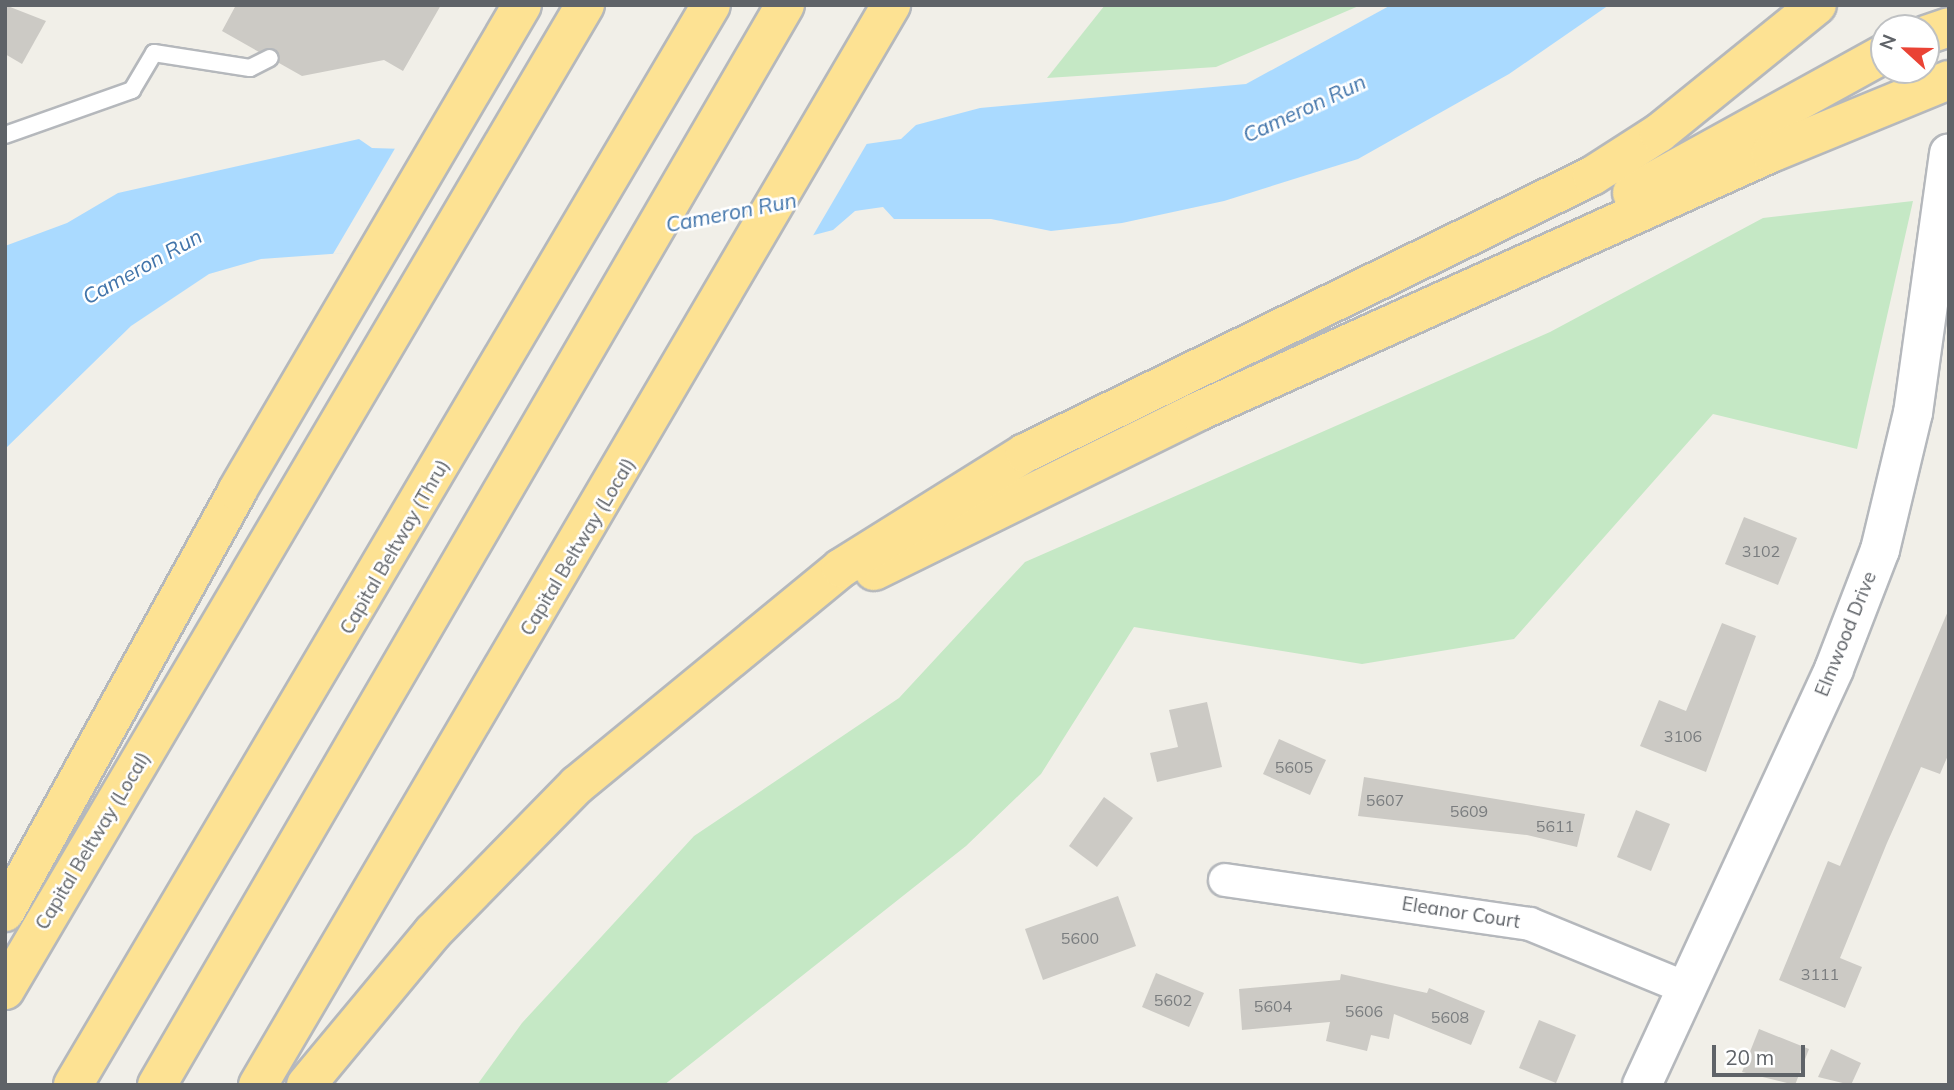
<!DOCTYPE html>
<html>
<head>
<meta charset="utf-8">
<style>
  body { margin:0 }
  #map { position:relative; width:1954px; height:1090px; overflow:hidden; background:#f1efe8; font-family:Mulish,sans-serif }
  div>[style] { position:absolute }
  .green>* { inset:0; background:#c5e8c5 }
  .water>* { inset:0; background:#aadaff }
  .pier>* { inset:0; background:#f1efe8 }
  .building>* { inset:0; background:#cccac5 }
  .roads { filter:drop-shadow(2px 0 #b5b8bc) drop-shadow(-2px 0 #b5b8bc) drop-shadow(0 2px #b5b8bc) drop-shadow(0 -2px #b5b8bc) }
  .lane>* { height:16px; margin:-8px; padding:0 8px; transform-origin:8px; border-radius:8px; background:#fff }
  .street>* { height:32px; margin:-16px; padding:0 16px; transform-origin:16px; border-radius:16px; background:#fff }
  .secondary>* { height:38px; margin:-19px; padding:0 19px; transform-origin:19px; border-radius:19px; background:#fff }
  .highway>* { height:38px; margin:-19px; padding:0 19px; transform-origin:19px; border-radius:19px; background:#fde293 }
  span { translate:-50% -50%; white-space:nowrap; text-align:center; line-height:1.15; -webkit-text-stroke:5px #fff; paint-order:stroke }
  .number-label { font-size:16px; color:#7a7d7f }
  .number-label span { -webkit-text-stroke-width:0 }
  .street-label { font-size:19px; color:#5f6368 }
  .water-label { font-size:21px; color:#4174aa; font-style:italic }
  .frame { position:absolute; inset:0; border:7px solid #5f6368; pointer-events:none }
  .north { position:absolute; left:1870px; top:14px; width:70px; height:70px; box-sizing:border-box; background:#fff; border:2px solid #bfc1c3; border-radius:50%; rotate:292deg; font-size:19px; font-weight:700; line-height:28px; text-align:center; color:#5f6368 }
  .north::after { content:''; display:block; margin:auto; width:24px; height:32px; background:#ea4335; clip-path:polygon(50% 0,100% 100%,50% 72%,0 100%) }
  .scale { position:absolute; left:1712px; top:1045px; width:93px; height:32px; box-sizing:border-box; border:4px solid #5f6368; border-top:0; padding-left:9px; font-size:21px; line-height:24px; white-space:nowrap; color:#5f6368; -webkit-text-stroke:5px #fff; paint-order:stroke }
</style>
</head>
<body>
<div id="map">
  <div class="green">
    <i style="clip-path:polygon(1105px 5px,1361px 5px,1216px 67px,1047px 78px)"></i>
    <i style="clip-path:polygon(1913px 201px,1857px 449px,1713px 414px,1514px 639px,1362px 664px,1134px 627px,1041px 774px,966px 846px,664px 1085px,477px 1085px,522px 1023px,694px 836px,899px 698px,1025px 562px,1550px 332px,1763px 218px)"></i>
  </div>
  <div class="water">
    <i style="clip-path:polygon(1391px 5px,1609px 5px,1509px 74px,1358px 159px,1224px 201px,1122px 223px,1051px 231px,991px 219px,894px 219px,883px 207px,855px 211px,833px 230px,673px 272px,414px 248px,261px 259px,209px 274px,131px 326px,5px 449px,5px 246px,67px 223px,118px 193px,359px 139px,372px 148px,469px 151px,576px 201px,742px 162px,901px 139px,916px 125px,980px 108px,1246px 84px)"></i>
  </div>
  <div class="pier">
    <i style="clip-path:polygon(869px 140px,811px 239px,674px 276px,545px 281px,414px 251px,333px 254px,397px 145px,470px 148px,576px 197px,742px 158px)"></i>
  </div>
  <div class="building">
    <i style="clip-path:polygon(5px 5px,46px 21px,22px 64px,5px 54px)"></i>
    <i style="clip-path:polygon(236px 5px,441px 5px,403px 71px,384px 60px,302px 76px,279px 63px,275px 49px,259px 52px,222px 31px)"></i>
    <i style="clip-path:polygon(1744px 517px,1797px 538px,1778px 585px,1725px 564px)"></i>
    <i style="clip-path:polygon(1948px 611px,1949px 753px,1940px 774px,1921px 767px,1887px 843px,1840px 958px,1862px 967px,1845px 1008px,1779px 980px,1828px 861px,1840px 866px)"></i>
    <i style="clip-path:polygon(1722px 623px,1756px 636px,1706px 772px,1640px 746px,1659px 700px,1686px 711px)"></i>
    <i style="clip-path:polygon(1207px 702px,1222px 767px,1157px 782px,1150px 753px,1178px 747px,1169px 710px)"></i>
    <i style="clip-path:polygon(1279px 739px,1326px 760px,1310px 795px,1263px 774px)"></i>
    <i style="clip-path:polygon(1364px 777px,1585px 814px,1577px 847px,1527px 835px,1358px 816px)"></i>
    <i style="clip-path:polygon(1104px 797px,1133px 818px,1097px 867px,1069px 846px)"></i>
    <i style="clip-path:polygon(1636px 810px,1670px 824px,1651px 871px,1617px 857px)"></i>
    <i style="clip-path:polygon(1118px 896px,1136px 946px,1043px 980px,1025px 929px)"></i>
    <i style="clip-path:polygon(1156px 973px,1204px 993px,1189px 1027px,1142px 1007px)"></i>
    <i style="clip-path:polygon(1341px 974px,1427px 993px,1429px 988px,1485px 1011px,1471px 1045px,1394px 1014px,1389px 1039px,1371px 1035px,1367px 1051px,1326px 1041px,1330px 1022px,1242px 1030px,1239px 989px,1340px 980px)"></i>
    <i style="clip-path:polygon(1539px 1020px,1576px 1035px,1556px 1083px,1519px 1068px)"></i>
    <i style="clip-path:polygon(1759px 1029px,1809px 1049px,1795px 1085px,1742px 1072px)"></i>
    <i style="clip-path:polygon(1831px 1049px,1861px 1063px,1851px 1085px,1818px 1077px)"></i>
  </div>
  <div class="roads">
    <div class="lane">
      <i style="left:5px;top:135px;width:135px;rotate:-19.5deg"></i>
      <i style="left:132px;top:90px;width:43px;rotate:-59.3deg"></i>
      <i style="left:154px;top:53px;width:97px;rotate:8.9deg"></i>
      <i style="left:250px;top:68px;width:22px;rotate:-27deg"></i>
    </div>
    <div class="street">
      <i style="left:1225px;top:880px;width:308px;rotate:8.2deg"></i>
      <i style="left:1530px;top:924px;width:169px;rotate:22.3deg"></i>
    </div>
    <div class="secondary">
      <i style="left:1642px;top:1085px;width:458px;rotate:-65.2deg"></i>
      <i style="left:1834px;top:669px;width:128px;rotate:-68.9deg"></i>
      <i style="left:1880px;top:550px;width:141px;rotate:-76.5deg"></i>
      <i style="left:1913px;top:413px;width:262px;rotate:-82.1deg"></i>
    </div>
    <div class="highway">
      <i style="left:1926px;top:35px;width:24px;rotate:-19deg"></i>
      <i style="left:1632px;top:193px;width:288px;rotate:-28.9deg"></i>
      <i style="left:874px;top:571px;width:360px;rotate:-26.2deg"></i>
      <i style="left:1197px;top:412px;width:630px;rotate:-24.29deg"></i>
      <i style="left:1771px;top:153px;width:192px;rotate:-22.3deg"></i>
      <i style="left:5px;top:912px;width:481px;rotate:-61.1deg"></i>
      <i style="left:237px;top:491px;width:563px;rotate:-59.61deg"></i>
      <i style="left:5px;top:990px;width:1143px;rotate:-59.51deg"></i>
      <i style="left:73px;top:1085px;width:1254px;rotate:-59.43deg"></i>
      <i style="left:157px;top:1085px;width:1249px;rotate:-59.82deg"></i>
      <i style="left:258px;top:1085px;width:1252px;rotate:-59.62deg"></i>
      <i style="left:306px;top:1085px;width:199px;rotate:-50.3deg"></i>
      <i style="left:433px;top:932px;width:206px;rotate:-45.6deg"></i>
      <i style="left:577px;top:785px;width:342px;rotate:-39.4deg"></i>
      <i style="left:841px;top:568px;width:217px;rotate:-32deg"></i>
      <i style="left:1025px;top:453px;width:631px;rotate:-26.04deg"></i>
      <i style="left:1592px;top:176px;width:80px;rotate:-32.7deg"></i>
      <i style="left:1659px;top:133px;width:203px;rotate:-39deg"></i>
    </div>
  </div>
  <div class="number-label">
    <span style="left:1761px;top:551px">3102</span>
    <span style="left:1683px;top:736px">3106</span>
    <span style="left:1294px;top:767px">5605</span>
    <span style="left:1385px;top:800px">5607</span>
    <span style="left:1469px;top:811px">5609</span>
    <span style="left:1555px;top:826px">5611</span>
    <span style="left:1080px;top:938px">5600</span>
    <span style="left:1820px;top:974px">3111</span>
    <span style="left:1173px;top:1000px">5602</span>
    <span style="left:1273px;top:1006px">5604</span>
    <span style="left:1364px;top:1011px">5606</span>
    <span style="left:1450px;top:1017px">5608</span>
  </div>
  <div class="street-label">
    <span style="left:395px;top:547px;rotate:-60deg">Capital Beltway (Thru)</span>
    <span style="left:578px;top:547px;rotate:-59deg">Capital Beltway (Local)</span>
    <span style="left:1846px;top:634px;rotate:-68deg">Elmwood Drive</span>
    <span style="left:93px;top:841px;rotate:-59deg">Capital Beltway (Local)</span>
    <span style="left:1461px;top:913px;rotate:9deg">Eleanor Court</span>
  </div>
  <div class="water-label">
    <span style="left:1304px;top:108px;rotate:-25deg">Cameron Run</span>
    <span style="left:731px;top:212px;rotate:-11deg">Cameron Run</span>
    <span style="left:142px;top:266px;rotate:-29deg">Cameron Run</span>
  </div>
  <div class="frame"></div>
  <div class="north">N</div>
  <div class="scale">20 m</div>
</div>
</body>
</html>
